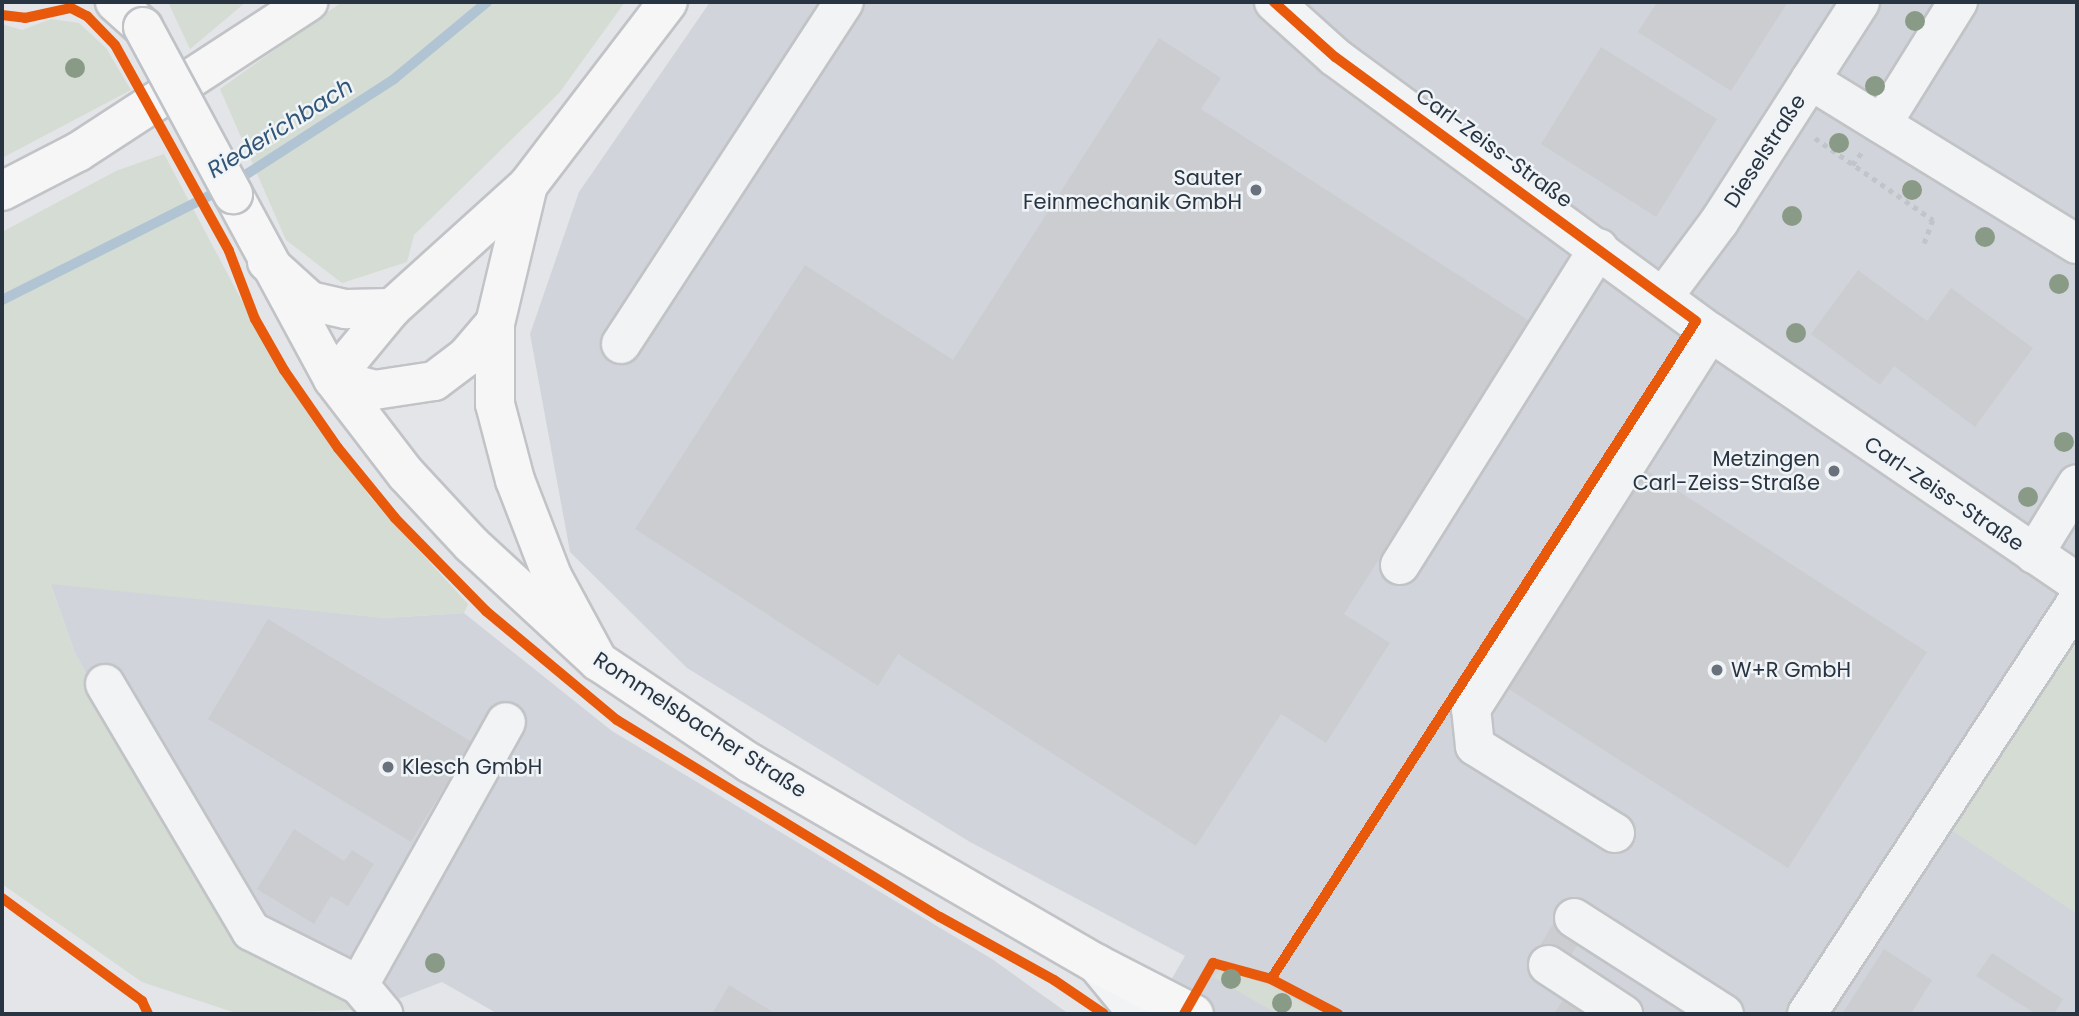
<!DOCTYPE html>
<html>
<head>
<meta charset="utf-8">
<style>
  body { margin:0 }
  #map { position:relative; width:2079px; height:1016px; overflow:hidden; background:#e3e5e8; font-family:Poppins,sans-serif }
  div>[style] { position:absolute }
  .built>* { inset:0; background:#d1d5db }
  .green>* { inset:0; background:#d4dcd3 }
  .stream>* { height:10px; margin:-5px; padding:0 5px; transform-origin:5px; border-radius:5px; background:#b1c4d4 }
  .building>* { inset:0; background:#cbcdd0 }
  .path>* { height:4.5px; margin-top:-2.25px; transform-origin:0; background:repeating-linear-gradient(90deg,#c1c4c8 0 5px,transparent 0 10px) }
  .roads { filter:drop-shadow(2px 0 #c1c3c6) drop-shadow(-2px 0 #c1c3c6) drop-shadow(0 2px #c1c3c6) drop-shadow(0 -2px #c1c3c6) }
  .minor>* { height:38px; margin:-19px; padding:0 19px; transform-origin:19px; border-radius:19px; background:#f2f3f5 }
  .major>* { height:38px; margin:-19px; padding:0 19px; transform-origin:19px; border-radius:19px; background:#f6f6f7 }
  .highway>* { height:38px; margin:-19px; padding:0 19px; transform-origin:19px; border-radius:19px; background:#f6f6f7 }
  .bridges { filter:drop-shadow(2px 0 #bfc2c6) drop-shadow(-2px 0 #bfc2c6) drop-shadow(0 2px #bfc2c6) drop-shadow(0 -2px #bfc2c6) }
  .major-bridge>* { height:38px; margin:-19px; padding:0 19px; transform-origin:19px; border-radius:19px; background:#f6f6f7 }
  .cycleway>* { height:10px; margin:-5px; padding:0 5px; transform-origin:5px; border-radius:5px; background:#e8590c }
  .trees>* { width:20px; height:20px; margin:-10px; border-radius:50%; background:#899b86 }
  .dots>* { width:19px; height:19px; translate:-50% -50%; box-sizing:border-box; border:4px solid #f0f4f7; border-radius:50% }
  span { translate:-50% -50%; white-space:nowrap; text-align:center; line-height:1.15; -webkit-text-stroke:5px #f0f4f7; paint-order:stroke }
  .street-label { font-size:21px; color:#283442 }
  .poi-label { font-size:21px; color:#283442 }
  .right { translate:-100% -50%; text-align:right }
  .left { translate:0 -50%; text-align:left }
  .water-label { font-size:23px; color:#315677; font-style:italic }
  .frame { position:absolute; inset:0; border:4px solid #283442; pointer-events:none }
</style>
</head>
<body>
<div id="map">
  <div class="built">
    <i style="clip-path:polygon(710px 2px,2077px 2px,2077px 1014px,1151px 1014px,1185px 956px,970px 842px,687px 668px,570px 552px,530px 334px,579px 192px)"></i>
    <i style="clip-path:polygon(50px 583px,385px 618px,464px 613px,612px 731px,992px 959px,1069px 1014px,498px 1014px,442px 982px,372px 1009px,237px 948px,75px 653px)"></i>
  </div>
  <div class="green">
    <i style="clip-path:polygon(168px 2px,246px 2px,190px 49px)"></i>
    <i style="clip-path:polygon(342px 2px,625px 2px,559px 93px,414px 235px,407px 262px,342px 283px,286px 240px,220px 89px)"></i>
    <i style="clip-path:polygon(51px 19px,79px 23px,106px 48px,131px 90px,2px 158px,2px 24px,22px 30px)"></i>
    <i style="clip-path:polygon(164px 154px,243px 303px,370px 497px,468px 604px,464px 613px,385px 618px,50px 584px,75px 653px,237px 948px,372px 1009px,239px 1014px,142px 982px,2px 884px,2px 232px,116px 171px)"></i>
    <i style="clip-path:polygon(2069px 639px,2077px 644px,2077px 914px,1945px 826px)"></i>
    <i style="clip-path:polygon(1221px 970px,1267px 984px,1324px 1014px,1278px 1014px,1213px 977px)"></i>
  </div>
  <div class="stream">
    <i style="left:236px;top:181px;width:188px;rotate:-32.8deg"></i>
    <i style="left:394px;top:79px;width:121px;rotate:-39.6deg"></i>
    <i style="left:2px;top:300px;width:247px;rotate:-26.7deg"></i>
  </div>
  <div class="building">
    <i style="clip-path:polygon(1657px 2px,1788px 2px,1731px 91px,1638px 32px)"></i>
    <i style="clip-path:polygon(1159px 38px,1221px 78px,1201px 109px,1531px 322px,1344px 614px,1390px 643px,1326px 743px,1281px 714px,1196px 846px,898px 654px,878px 686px,635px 529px,805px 265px,953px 360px)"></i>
    <i style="clip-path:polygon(1601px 47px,1717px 119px,1656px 217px,1541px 144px)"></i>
    <i style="clip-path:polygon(1858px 270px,1927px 321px,1951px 288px,2033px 348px,1975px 427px,1894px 366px,1880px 385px,1811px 334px)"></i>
    <i style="clip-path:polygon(1646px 470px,1927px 652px,1788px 868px,1507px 688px)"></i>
    <i style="clip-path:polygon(268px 619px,472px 742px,411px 842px,208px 719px)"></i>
    <i style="clip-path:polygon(294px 829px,344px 861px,352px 850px,374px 864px,348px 906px,331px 896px,314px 924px,257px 889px)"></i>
    <i style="clip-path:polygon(1558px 916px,1585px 934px,1565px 964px,1539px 947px)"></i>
    <i style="clip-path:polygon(1884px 949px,1932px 980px,1911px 1014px,1842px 1014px)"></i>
    <i style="clip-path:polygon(1992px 953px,2063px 999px,2054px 1014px,2036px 1014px,1976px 976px)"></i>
    <i style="clip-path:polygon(729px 985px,776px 1014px,712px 1014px)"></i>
    <i style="clip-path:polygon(1566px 995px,1596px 1014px,1554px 1014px)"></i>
  </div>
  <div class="path">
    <i style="left:1815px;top:138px;width:144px;rotate:34.8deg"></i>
    <i style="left:1933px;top:220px;width:27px;rotate:110deg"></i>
    <i style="left:1852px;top:165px;width:16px;rotate:-52deg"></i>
    <i style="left:1271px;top:979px;width:76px;rotate:27.6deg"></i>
  </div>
  <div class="roads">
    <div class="minor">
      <i style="left:1274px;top:2px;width:82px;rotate:42deg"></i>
      <i style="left:1335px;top:57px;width:465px;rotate:36.3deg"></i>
      <i style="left:1710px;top:332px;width:444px;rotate:34.3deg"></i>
      <i style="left:1810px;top:80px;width:313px;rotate:31.6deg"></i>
      <i style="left:1882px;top:124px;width:144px;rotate:-58.1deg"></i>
      <i style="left:1664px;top:296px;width:92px;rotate:-53.4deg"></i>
      <i style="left:1719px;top:222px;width:261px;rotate:-57.3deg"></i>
      <i style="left:621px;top:344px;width:408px;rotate:-56.9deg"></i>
      <i style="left:2034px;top:554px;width:82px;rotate:-58.4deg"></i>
      <i style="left:1400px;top:565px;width:374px;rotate:-57.9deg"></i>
      <i style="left:105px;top:684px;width:287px;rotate:59.4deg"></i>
      <i style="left:251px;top:931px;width:121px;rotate:26.6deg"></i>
      <i style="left:359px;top:985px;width:38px;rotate:50deg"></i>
      <i style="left:1615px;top:833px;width:165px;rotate:-148.1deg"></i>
      <i style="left:1475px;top:746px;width:37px;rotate:-96deg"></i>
      <i style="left:1471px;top:709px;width:446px;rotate:-57.6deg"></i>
      <i style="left:1574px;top:918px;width:178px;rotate:32.6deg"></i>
      <i style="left:1097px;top:964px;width:65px;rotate:50.6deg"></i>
      <i style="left:1548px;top:965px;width:90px;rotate:33.2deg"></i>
      <i style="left:359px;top:985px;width:301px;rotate:-60.8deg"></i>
      <i style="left:1807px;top:1014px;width:493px;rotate:-56.8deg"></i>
    </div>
    <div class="major">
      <i style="left:115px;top:2px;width:38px;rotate:42deg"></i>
      <i style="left:233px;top:194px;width:210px;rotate:61.6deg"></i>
      <i style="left:333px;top:379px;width:120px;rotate:52.5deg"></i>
      <i style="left:406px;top:474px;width:96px;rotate:47.1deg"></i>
      <i style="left:471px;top:544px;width:173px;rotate:42.7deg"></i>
      <i style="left:598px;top:661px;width:183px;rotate:33.9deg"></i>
      <i style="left:750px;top:763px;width:401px;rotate:30.1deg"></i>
      <i style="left:1097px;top:964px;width:109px;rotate:27.3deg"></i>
    </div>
    <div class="highway">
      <i style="left:528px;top:185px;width:142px;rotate:103.4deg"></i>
      <i style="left:495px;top:323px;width:81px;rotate:90deg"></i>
      <i style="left:495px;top:404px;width:79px;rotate:75.3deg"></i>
      <i style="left:515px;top:480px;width:103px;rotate:68.9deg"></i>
      <i style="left:552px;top:576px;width:97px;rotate:61.6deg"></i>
      <i style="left:2px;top:191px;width:85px;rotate:-27.2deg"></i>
      <i style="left:78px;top:152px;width:275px;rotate:-33.1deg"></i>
      <i style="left:267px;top:262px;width:58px;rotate:42.2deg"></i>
      <i style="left:310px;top:301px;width:37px;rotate:13deg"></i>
      <i style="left:346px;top:309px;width:46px;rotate:-1.2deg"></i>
      <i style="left:495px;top:323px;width:45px;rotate:130.5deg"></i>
      <i style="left:466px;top:357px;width:40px;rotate:143deg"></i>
      <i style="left:434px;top:381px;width:60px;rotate:171.3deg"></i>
      <i style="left:375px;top:390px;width:43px;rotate:-165.3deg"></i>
      <i style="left:333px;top:379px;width:92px;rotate:-50.3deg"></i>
      <i style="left:392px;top:308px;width:183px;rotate:-42.1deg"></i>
      <i style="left:528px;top:185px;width:230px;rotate:-52.6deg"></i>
    </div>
  </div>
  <div class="bridges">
    <div class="major-bridge">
      <i style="left:143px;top:27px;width:190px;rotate:61.7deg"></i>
    </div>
  </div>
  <div class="cycleway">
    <i style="left:2px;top:15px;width:23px;rotate:7deg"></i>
    <i style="left:25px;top:18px;width:47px;rotate:-12.3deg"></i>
    <i style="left:71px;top:8px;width:18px;rotate:27deg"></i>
    <i style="left:87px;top:16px;width:40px;rotate:46deg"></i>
    <i style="left:115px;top:45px;width:235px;rotate:61deg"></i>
    <i style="left:229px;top:251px;width:73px;rotate:69.1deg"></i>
    <i style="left:255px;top:319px;width:59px;rotate:60.4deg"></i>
    <i style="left:284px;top:370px;width:95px;rotate:55.3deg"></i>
    <i style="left:338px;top:448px;width:90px;rotate:50.8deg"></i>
    <i style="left:395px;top:518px;width:130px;rotate:45.6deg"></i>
    <i style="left:486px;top:611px;width:170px;rotate:39.8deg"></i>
    <i style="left:617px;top:720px;width:378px;rotate:31.4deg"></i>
    <i style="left:940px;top:917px;width:130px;rotate:28.9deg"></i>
    <i style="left:1054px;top:980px;width:60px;rotate:34.2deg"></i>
    <i style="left:2px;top:898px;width:174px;rotate:36.3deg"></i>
    <i style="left:142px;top:1001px;width:14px;rotate:65deg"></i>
    <i style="left:1271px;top:979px;width:783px;rotate:-57.14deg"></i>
    <i style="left:1696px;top:321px;width:447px;rotate:-143.8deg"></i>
    <i style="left:1335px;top:57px;width:82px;rotate:-138deg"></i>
    <i style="left:1184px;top:1014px;width:59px;rotate:-60.4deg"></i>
    <i style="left:1213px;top:963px;width:60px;rotate:15.4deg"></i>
    <i style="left:1271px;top:979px;width:76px;rotate:27.6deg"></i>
  </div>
  <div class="trees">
    <i style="left:1915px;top:21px"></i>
    <i style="left:75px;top:68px"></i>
    <i style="left:1875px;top:86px"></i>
    <i style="left:1839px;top:143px"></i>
    <i style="left:1912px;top:190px"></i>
    <i style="left:1792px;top:216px"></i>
    <i style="left:1985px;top:237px"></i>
    <i style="left:2059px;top:284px"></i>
    <i style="left:1796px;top:333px"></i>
    <i style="left:2064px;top:442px"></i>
    <i style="left:2028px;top:497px"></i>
    <i style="left:435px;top:963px"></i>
    <i style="left:1231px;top:979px"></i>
    <i style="left:1282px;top:1003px"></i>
  </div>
  <div class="dots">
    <i style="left:1256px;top:190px;background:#69727c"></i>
    <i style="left:1834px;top:471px;background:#69727c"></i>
    <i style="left:1717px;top:670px;background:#69727c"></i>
    <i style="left:388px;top:767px;background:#69727c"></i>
  </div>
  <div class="street-label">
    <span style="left:1494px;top:148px;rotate:36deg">Carl-Zeiss-Straße</span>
    <span style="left:1765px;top:151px;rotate:-57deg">Dieselstraße</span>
    <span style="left:1944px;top:494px;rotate:34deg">Carl-Zeiss-Straße</span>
    <span style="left:700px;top:725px;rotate:33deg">Rommelsbacher Straße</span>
  </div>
  <div class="poi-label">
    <span class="right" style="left:1242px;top:190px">Sauter<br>Feinmechanik GmbH</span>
    <span class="right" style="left:1820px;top:471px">Metzingen<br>Carl-Zeiss-Straße</span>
    <span class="left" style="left:1731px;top:670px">W+R GmbH</span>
    <span class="left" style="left:402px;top:767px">Klesch GmbH</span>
  </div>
  <div class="water-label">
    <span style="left:280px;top:128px;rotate:-32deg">Riederichbach</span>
  </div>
  <div class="frame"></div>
</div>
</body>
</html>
